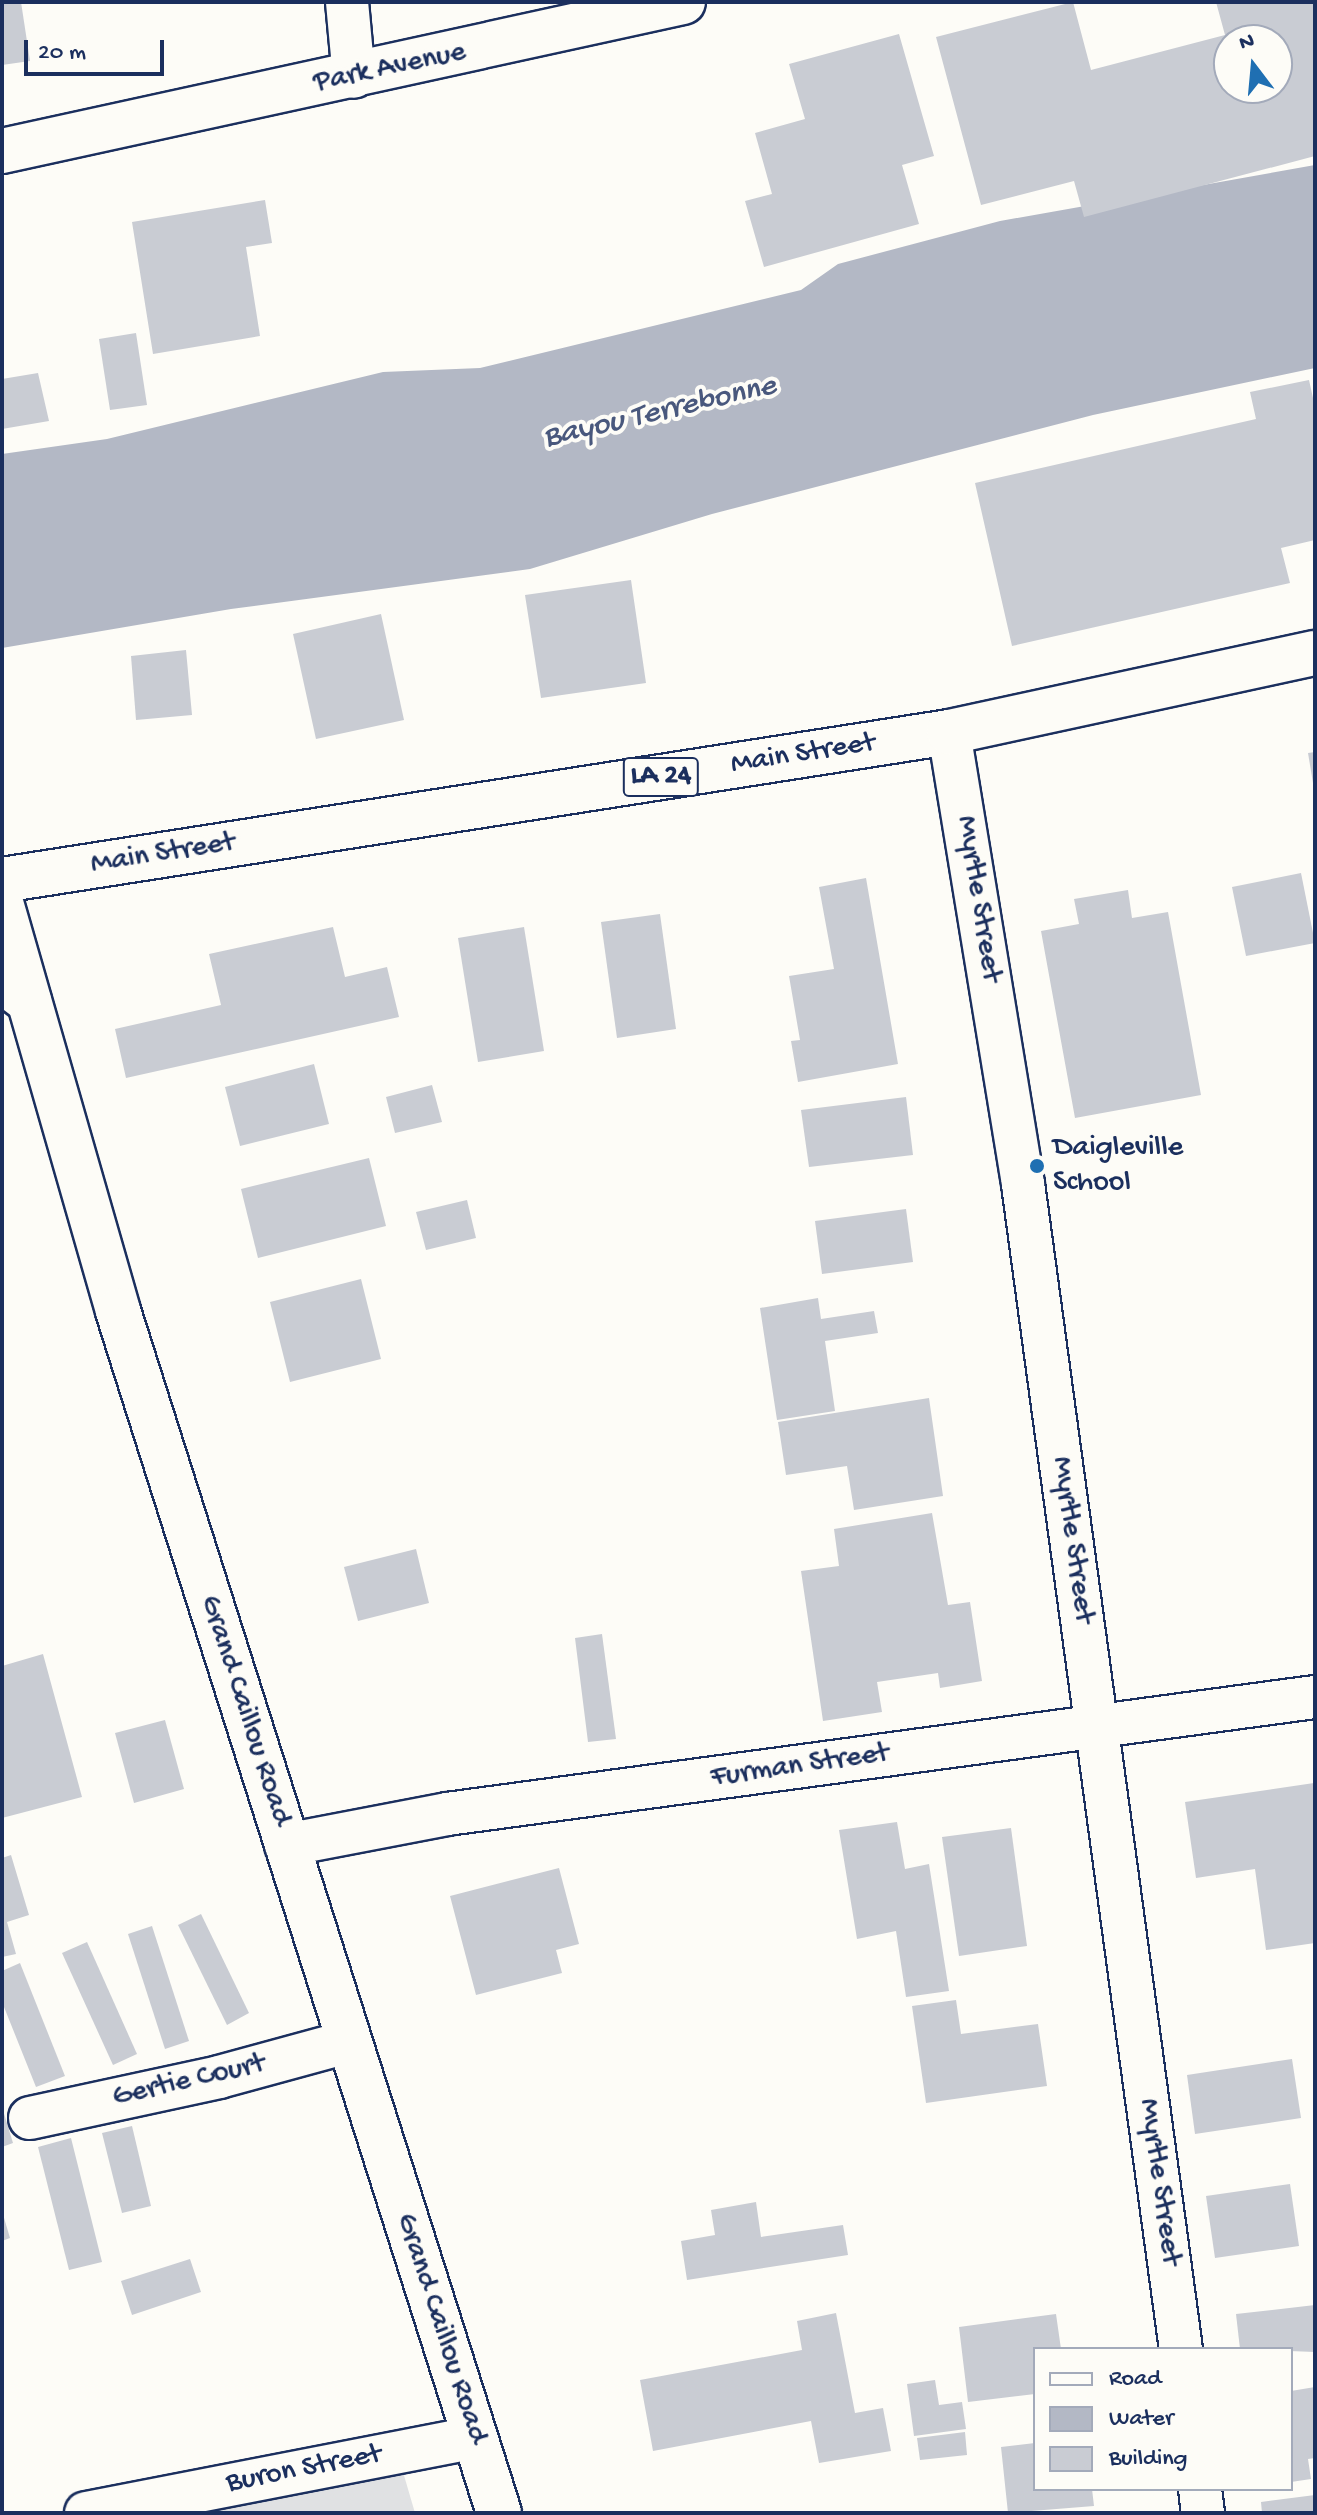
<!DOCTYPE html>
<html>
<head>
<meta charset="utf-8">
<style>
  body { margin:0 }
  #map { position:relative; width:1317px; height:2515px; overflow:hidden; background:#fdfcf7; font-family:"Gochi Hand",sans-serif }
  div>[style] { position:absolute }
  .green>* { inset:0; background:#e0e1e3 }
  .water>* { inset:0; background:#b3b8c5 }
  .building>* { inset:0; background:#c9ccd3 }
  .roads { filter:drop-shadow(2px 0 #1b2f5e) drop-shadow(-2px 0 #1b2f5e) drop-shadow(0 2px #1b2f5e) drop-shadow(0 -2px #1b2f5e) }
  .minor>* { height:42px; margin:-21px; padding:0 21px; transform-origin:21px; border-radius:21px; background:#fdfcf7 }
  .secondary>* { height:44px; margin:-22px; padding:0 22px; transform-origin:22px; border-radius:22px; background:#fdfcf7 }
  .primary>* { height:44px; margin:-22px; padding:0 22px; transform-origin:22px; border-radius:22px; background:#fdfcf7 }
  .dots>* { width:22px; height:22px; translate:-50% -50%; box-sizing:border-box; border:4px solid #fdfcf7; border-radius:50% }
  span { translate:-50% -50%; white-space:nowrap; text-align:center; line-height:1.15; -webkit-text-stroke:8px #fdfcf7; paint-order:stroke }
  .shield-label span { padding:2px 6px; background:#fdfcf7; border:2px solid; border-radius:6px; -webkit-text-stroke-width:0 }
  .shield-label { font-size:28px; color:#1b2f5e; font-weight:700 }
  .street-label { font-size:30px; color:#1b2f5e }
  .poi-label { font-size:30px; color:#1b2f5e }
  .left { translate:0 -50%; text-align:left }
  .water-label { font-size:32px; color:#49587d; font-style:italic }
  .frame { position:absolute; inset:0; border:4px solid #1b2f5e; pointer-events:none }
  .legend { position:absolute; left:1033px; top:2347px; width:260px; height:144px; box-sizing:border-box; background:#fdfcf7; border:2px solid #a3aaba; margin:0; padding:10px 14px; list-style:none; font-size:24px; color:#1b2f5e }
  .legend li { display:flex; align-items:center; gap:16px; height:40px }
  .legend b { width:40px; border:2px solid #a3aaba }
  .north { position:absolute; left:1213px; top:24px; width:80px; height:80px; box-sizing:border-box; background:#fdfcf7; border:2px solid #a3aaba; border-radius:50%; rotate:344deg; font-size:22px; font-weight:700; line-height:32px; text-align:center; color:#1b2f5e }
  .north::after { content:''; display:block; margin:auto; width:28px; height:36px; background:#1f6fb2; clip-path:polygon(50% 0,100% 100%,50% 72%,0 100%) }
  .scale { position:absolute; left:24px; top:40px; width:140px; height:36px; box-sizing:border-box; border:4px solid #1b2f5e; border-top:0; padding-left:10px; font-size:24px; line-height:28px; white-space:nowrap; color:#1b2f5e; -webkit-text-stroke:6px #fdfcf7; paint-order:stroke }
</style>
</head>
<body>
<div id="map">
  <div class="green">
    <i style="clip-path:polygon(403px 2472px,415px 2513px,194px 2513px)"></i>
  </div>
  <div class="water">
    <i style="clip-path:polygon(1315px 165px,1315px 368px,1093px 415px,712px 514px,530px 569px,231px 609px,2px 648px,2px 454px,107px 439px,383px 372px,480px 368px,801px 290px,838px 264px,1000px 221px)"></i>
  </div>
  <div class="building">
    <i style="clip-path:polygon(2px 2px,21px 2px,30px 61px,2px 65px)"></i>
    <i style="clip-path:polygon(evenodd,1073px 2px,1091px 70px,1225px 35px,1216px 2px,1315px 2px,1315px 156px,1084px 217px,1074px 181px,981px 205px,936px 37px,1073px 2px,1229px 40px,1277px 40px,1277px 88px,1229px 88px,1229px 40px)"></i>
    <i style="clip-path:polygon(899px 34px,934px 156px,902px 165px,919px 224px,764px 267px,745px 201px,772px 194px,755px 133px,805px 119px,789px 64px)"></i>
    <i style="clip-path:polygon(265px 200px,272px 243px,246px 247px,260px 336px,153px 354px,132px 222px)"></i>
    <i style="clip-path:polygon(136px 333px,147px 405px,110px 410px,99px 339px)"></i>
    <i style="clip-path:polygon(38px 373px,49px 421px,2px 429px,2px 379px)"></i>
    <i style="clip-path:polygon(1309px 380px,1315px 407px,1315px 540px,1281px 548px,1290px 583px,1012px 646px,975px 483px,1256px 419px,1250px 392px)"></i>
    <i style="clip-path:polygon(631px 580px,646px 683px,541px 698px,525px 595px)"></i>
    <i style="clip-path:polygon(381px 614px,404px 720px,316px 739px,293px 634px)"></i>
    <i style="clip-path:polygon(186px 650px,192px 715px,136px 720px,131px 656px)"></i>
    <i style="clip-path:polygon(1315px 752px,1315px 783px,1313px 783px,1308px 753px)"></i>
    <i style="clip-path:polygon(1301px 873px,1315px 943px,1246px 956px,1232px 887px)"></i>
    <i style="clip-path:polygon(866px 878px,898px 1064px,798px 1082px,791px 1041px,800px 1040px,789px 976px,834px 969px,819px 887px)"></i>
    <i style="clip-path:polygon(1128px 890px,1132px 918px,1168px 912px,1201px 1095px,1075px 1118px,1041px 931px,1079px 924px,1074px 899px)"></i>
    <i style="clip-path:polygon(660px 914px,676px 1029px,617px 1038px,601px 922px)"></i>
    <i style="clip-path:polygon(333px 927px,345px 977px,387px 967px,399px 1017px,126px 1078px,115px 1029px,221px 1005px,209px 954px)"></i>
    <i style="clip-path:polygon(524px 927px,544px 1051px,478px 1062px,458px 938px)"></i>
    <i style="clip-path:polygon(314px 1064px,329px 1124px,240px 1146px,225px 1087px)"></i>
    <i style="clip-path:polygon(432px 1085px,442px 1122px,395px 1133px,386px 1097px)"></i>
    <i style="clip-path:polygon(906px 1097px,913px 1155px,809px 1167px,801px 1110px)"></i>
    <i style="clip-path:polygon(369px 1158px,386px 1226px,258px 1258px,241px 1189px)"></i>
    <i style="clip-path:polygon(467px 1200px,476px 1238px,426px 1250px,416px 1212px)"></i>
    <i style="clip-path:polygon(906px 1209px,913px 1262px,822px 1274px,815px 1221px)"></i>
    <i style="clip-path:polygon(361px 1279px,381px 1359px,290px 1382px,270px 1302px)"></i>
    <i style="clip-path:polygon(818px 1298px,821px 1319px,874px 1311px,878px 1333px,825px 1341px,835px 1411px,777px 1420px,760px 1308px)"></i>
    <i style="clip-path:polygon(929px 1398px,943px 1496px,854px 1510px,847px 1466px,786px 1475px,778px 1422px)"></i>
    <i style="clip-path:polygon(932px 1513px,948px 1605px,970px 1602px,982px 1681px,940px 1688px,938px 1673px,877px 1682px,882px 1712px,823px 1721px,801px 1571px,839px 1566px,834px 1529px)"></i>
    <i style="clip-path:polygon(416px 1549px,429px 1603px,358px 1621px,344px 1567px)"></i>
    <i style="clip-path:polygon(602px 1634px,616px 1739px,588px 1742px,575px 1638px)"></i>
    <i style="clip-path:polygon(43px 1654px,82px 1797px,2px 1818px,2px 1666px)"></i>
    <i style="clip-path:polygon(165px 1720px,184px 1789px,134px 1803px,115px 1733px)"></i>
    <i style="clip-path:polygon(1314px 1783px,1315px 1943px,1266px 1950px,1255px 1869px,1196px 1878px,1185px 1802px)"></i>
    <i style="clip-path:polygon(897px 1822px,905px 1869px,929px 1864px,949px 1991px,906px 1997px,896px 1931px,857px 1939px,839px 1830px)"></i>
    <i style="clip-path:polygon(1011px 1828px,1027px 1946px,959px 1956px,942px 1837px)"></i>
    <i style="clip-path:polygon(11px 1855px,29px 1915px,7px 1922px,16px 1954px,2px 1957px,2px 1858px)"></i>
    <i style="clip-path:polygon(559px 1868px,579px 1944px,556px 1950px,562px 1973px,476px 1995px,450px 1896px)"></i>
    <i style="clip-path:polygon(201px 1914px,249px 2013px,227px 2025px,178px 1925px)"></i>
    <i style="clip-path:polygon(152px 1926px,189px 2041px,165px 2049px,128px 1934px)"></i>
    <i style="clip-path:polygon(87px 1942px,137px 2054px,113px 2065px,62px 1953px)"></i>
    <i style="clip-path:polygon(20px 1963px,65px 2076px,36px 2087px,2px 2002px,2px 1971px)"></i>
    <i style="clip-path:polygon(956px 2000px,961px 2034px,1038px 2024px,1047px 2086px,926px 2103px,912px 2006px)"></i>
    <i style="clip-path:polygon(1292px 2059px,1301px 2118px,1195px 2134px,1187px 2075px)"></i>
    <i style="clip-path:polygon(2px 2107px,13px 2143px,2px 2147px)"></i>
    <i style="clip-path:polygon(132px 2126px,151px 2206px,122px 2213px,102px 2133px)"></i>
    <i style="clip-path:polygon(71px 2138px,102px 2262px,69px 2270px,38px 2147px)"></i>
    <i style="clip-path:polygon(1290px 2184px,1299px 2246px,1215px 2258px,1206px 2196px)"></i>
    <i style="clip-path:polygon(756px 2202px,761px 2237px,843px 2225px,848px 2255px,687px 2280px,681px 2241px,715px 2235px,711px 2210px)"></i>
    <i style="clip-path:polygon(2px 2211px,10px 2238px,2px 2241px)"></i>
    <i style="clip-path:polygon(190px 2259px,201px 2292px,132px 2315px,121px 2281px)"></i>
    <i style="clip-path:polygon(1315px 2305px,1315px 2352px,1240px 2349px,1236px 2314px)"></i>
    <i style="clip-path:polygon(836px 2313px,855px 2413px,883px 2408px,891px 2451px,819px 2463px,811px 2421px,653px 2451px,640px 2380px,802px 2350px,797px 2321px)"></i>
    <i style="clip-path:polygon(1056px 2314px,1061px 2349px,1035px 2349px,1035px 2394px,968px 2402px,959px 2327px)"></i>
    <i style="clip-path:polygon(935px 2380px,939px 2405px,962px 2402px,966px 2429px,914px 2436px,907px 2384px)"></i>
    <i style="clip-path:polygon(1315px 2387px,1315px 2458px,1308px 2459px,1311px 2479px,1291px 2482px,1291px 2391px)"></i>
    <i style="clip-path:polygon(965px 2432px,967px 2455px,920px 2460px,917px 2438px)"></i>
    <i style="clip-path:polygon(1035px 2443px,1035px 2489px,1092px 2489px,1094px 2506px,1008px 2513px,1001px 2447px)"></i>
    <i style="clip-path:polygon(1315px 2495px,1315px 2513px,1262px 2513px,1261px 2502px)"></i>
  </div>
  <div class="roads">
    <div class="minor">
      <i style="left:347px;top:2px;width:75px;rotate:84.7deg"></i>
      <i style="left:949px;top:732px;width:458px;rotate:80.7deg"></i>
      <i style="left:1023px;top:1184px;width:1176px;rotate:82.28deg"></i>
      <i style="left:286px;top:1845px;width:164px;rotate:-10.9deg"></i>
      <i style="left:447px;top:1814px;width:876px;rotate:-7.68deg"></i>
      <i style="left:30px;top:2118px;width:193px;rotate:-12.2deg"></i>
      <i style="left:219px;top:2077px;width:133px;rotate:-15.3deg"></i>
      <i style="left:1200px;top:2489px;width:24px;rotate:83deg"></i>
      <i style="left:86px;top:2513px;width:397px;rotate:-11deg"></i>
    </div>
    <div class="secondary">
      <i style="left:2px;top:151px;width:697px;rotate:-12.34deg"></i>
      <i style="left:2px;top:906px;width:421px;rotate:74deg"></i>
      <i style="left:118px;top:1311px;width:1261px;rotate:72.41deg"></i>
    </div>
    <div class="primary">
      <i style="left:2px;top:880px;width:958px;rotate:-8.88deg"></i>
      <i style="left:949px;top:732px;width:374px;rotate:-12.2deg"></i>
      <i style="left:2px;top:981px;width:34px;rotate:37deg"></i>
    </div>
  </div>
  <div class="dots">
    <i style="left:1037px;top:1166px;background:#1f6fb2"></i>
  </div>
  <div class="shield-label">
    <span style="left:661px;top:777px">LA 24</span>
  </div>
  <div class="street-label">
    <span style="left:390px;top:69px;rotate:-12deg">Park Avenue</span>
    <span style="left:803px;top:755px;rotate:-9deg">Main Street</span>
    <span style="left:163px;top:855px;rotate:-9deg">Main Street</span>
    <span style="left:977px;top:899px;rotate:81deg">Myrtle Street</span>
    <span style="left:1071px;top:1540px;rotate:82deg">Myrtle Street</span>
    <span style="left:244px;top:1711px;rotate:72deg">Grand Caillou Road</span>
    <span style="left:800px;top:1767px;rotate:-8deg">Furman Street</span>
    <span style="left:189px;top:2082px;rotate:-13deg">Gertie Court</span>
    <span style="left:1158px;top:2182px;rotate:82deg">Myrtle Street</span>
    <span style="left:440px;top:2329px;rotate:72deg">Grand Caillou Road</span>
    <span style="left:304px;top:2470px;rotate:-11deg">Buron Street</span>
  </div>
  <div class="poi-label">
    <span class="left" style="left:1053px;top:1166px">Daigleville<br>School</span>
  </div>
  <div class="water-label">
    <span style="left:660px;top:413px;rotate:-13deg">Bayou Terrebonne</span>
  </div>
  <div class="frame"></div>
  <ul class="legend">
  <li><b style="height:10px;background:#fdfcf7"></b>Road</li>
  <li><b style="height:22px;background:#b3b8c5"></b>Water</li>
  <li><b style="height:22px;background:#c9ccd3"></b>Building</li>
  </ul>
  <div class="north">N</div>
  <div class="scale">20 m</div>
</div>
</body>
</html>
